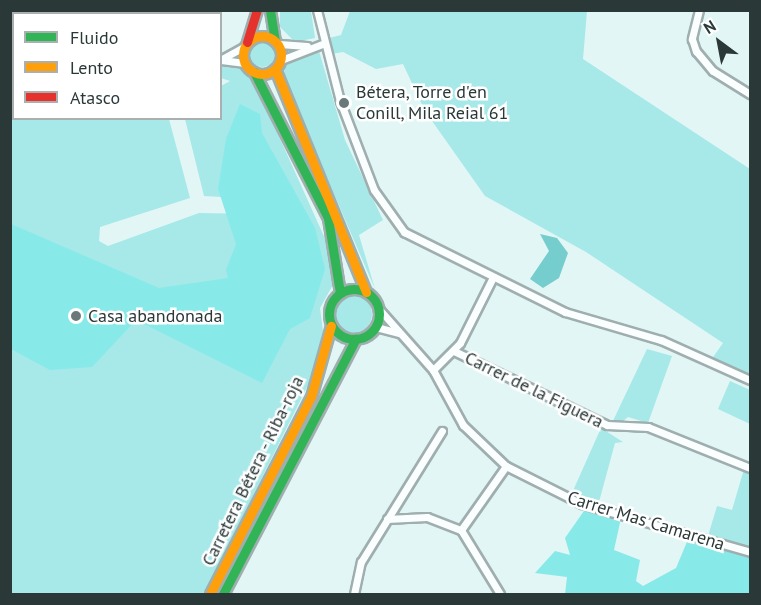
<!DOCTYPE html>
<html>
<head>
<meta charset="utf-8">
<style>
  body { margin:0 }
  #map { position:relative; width:761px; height:605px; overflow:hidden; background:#e2f6f5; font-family:"PT Sans",sans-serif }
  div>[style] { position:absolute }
  .green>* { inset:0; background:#a6e9e8 }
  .round { border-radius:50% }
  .forest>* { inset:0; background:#88e9e9 }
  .water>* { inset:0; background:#76cdcd }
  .roads { filter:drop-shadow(2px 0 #9faeae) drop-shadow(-2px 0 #9faeae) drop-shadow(0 2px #9faeae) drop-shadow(0 -2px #9faeae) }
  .street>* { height:7px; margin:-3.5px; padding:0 3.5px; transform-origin:3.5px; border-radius:3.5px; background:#fbfefe }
  .fast>* { height:9px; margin:-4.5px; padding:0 4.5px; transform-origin:4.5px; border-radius:4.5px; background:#30b455 }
  .fast>.ring { margin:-4.5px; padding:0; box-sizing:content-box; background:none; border:9px solid #30b455; border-radius:50% }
  .slow>* { height:9px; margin:-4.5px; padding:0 4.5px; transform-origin:4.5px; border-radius:4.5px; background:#ff9f0a }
  .slow>.ring { margin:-4.5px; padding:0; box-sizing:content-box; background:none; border:9px solid #ff9f0a; border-radius:50% }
  .jam>* { height:9px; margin:-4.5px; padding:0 4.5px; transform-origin:4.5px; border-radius:4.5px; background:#e5322d }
  .dots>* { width:16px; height:16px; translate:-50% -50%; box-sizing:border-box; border:3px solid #fff; border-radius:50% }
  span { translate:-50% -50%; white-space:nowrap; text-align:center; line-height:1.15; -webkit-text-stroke:5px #fff; paint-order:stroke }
  .poi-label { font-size:18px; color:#2a3838 }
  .left { translate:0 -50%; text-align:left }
  .street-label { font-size:18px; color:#2a3838 }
  .frame { position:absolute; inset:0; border:12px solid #2a3838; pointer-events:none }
  .legend { position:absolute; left:12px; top:12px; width:210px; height:108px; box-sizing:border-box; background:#fff; border:2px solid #aaafaf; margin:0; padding:8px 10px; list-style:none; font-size:18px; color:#2a3838 }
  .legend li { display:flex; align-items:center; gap:12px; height:30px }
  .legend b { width:30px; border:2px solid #aaafaf }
  .north { position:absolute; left:689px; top:12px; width:60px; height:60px; -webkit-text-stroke:4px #fff; paint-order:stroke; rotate:328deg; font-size:16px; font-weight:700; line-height:24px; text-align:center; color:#2a3838 }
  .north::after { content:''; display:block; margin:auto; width:21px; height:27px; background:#2a3838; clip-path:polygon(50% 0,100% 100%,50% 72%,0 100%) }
</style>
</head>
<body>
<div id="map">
  <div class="green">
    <i style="clip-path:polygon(280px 11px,311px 11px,315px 38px,295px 42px,280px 27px)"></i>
    <i style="clip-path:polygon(350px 11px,587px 11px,583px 59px,750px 169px,750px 376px,711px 360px,723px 343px,586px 252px,485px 196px,425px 111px,403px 64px,376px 69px,343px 52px,331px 54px,329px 38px,341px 35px)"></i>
    <i class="round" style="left:249px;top:41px;width:26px;height:26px"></i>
    <i style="clip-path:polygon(319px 51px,345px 140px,383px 220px,359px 235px,375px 289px,283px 76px,287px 61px)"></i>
    <i style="clip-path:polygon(221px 64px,238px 66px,254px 81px,327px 243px,334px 283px,320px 308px,323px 331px,311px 379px,204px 594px,11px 594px,11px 104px,14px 118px,169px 119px,190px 198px,100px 227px,99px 241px,108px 246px,199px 213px,257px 214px,258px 199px,204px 196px,185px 119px,220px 118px,221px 86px,230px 81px,221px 78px)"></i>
    <i class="round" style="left:334px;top:295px;width:38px;height:38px"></i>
    <i style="clip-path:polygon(647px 349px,672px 356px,648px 423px,628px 417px,618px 425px,612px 423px)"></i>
    <i style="clip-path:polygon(730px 381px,750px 390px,750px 424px,718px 409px)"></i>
    <i style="clip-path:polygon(601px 428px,623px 442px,615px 443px,599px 502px,572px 493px)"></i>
    <i style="clip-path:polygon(744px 469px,750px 473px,750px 547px,708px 536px,717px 506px,732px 510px)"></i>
  </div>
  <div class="forest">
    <i style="clip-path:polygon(240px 104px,260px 114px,262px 133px,315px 228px,325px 269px,310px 318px,290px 329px,262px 383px,136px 320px,92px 367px,50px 370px,11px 349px,11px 224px,159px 288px,228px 278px,226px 270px,236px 244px,218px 189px,226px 139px)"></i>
    <i style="clip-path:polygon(586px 508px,621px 518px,614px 550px,640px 560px,636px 581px,643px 586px,676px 568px,689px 537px,750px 554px,750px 594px,565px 594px,567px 577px,535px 573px,555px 551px,570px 555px,565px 538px)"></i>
  </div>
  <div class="water">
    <i style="clip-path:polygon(540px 234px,557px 238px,568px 253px,559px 278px,543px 288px,530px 279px,549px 251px)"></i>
  </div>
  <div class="roads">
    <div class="street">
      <i style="left:11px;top:10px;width:12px;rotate:76deg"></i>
      <i style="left:317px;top:10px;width:94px;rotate:75.8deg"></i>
      <i style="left:340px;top:101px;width:95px;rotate:69.1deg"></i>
      <i style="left:374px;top:190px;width:52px;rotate:54.5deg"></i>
      <i style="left:404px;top:232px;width:180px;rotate:26.4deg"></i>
      <i style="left:565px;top:312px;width:100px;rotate:16.3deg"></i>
      <i style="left:661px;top:340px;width:98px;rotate:24.2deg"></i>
      <i style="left:699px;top:10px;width:30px;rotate:104deg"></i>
      <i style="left:692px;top:39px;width:13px;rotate:72deg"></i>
      <i style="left:696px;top:51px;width:26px;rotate:50deg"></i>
      <i style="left:713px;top:71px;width:44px;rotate:31.9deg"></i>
      <i style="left:171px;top:14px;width:4px;rotate:-90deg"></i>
      <i style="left:10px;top:35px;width:4px"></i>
      <i style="left:279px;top:44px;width:28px;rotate:4deg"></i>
      <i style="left:220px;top:60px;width:29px;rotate:-29deg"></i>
      <i style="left:221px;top:60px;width:24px;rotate:7deg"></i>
      <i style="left:281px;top:60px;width:47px;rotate:-21.1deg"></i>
      <i style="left:10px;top:101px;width:5px;rotate:-37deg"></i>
      <i style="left:379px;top:309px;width:81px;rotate:48.5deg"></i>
      <i style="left:433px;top:370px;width:63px;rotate:61.4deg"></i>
      <i style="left:463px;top:425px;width:59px;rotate:43.6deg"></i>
      <i style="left:506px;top:466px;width:85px;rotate:26.6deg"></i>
      <i style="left:582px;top:504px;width:175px;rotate:15.9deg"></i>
      <i style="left:376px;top:327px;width:24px;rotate:15deg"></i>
      <i style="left:454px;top:351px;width:170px;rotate:25.8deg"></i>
      <i style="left:607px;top:425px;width:41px;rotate:2.8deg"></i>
      <i style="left:648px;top:427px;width:110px;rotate:21.9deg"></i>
      <i style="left:433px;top:370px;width:38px;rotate:-45deg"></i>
      <i style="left:460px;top:343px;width:74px;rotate:-63.4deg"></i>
      <i style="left:387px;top:519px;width:40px;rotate:-2.9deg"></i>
      <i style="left:427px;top:517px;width:36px;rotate:21deg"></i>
      <i style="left:461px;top:530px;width:75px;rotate:58.6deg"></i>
      <i style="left:461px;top:530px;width:78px;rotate:-54.9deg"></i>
      <i style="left:354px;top:594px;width:33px;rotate:-78deg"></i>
      <i style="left:361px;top:562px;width:154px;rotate:-58.3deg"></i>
    </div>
    <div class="fast">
      <i style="left:270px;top:10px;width:30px;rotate:81deg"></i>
      <i style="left:254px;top:72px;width:164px;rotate:63.1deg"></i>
      <i style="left:328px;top:218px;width:76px;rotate:80.9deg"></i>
      <i class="ring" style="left:329px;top:289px;width:41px;height:41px"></i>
      <i style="left:223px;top:594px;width:288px;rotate:-62.5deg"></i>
    </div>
    <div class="slow">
      <i class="ring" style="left:243px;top:36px;width:29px;height:29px"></i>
      <i style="left:275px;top:69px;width:241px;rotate:67.8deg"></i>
      <i style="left:210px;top:594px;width:221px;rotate:-62.9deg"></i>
      <i style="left:311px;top:397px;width:74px;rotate:-74.3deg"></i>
    </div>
    <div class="jam">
      <i style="left:247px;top:42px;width:34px;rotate:-73deg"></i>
    </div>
  </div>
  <div class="dots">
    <i style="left:344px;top:103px;background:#6a7a7a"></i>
    <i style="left:76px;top:316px;background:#6a7a7a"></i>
  </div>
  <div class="poi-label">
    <span class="left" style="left:356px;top:103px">Bétera, Torre d'en<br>Conill, Mila Reial 61</span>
    <span class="left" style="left:88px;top:316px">Casa abandonada</span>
  </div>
  <div class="street-label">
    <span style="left:534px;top:390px;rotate:26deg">Carrer de la Figuera</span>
    <span style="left:253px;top:471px;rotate:-64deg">Carretera Bétera - Riba-roja</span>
    <span style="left:646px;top:521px;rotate:17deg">Carrer Mas Camarena</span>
  </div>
  <div class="frame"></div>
  <ul class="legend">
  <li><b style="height:8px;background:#30b455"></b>Fluido</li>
  <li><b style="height:8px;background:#ff9f0a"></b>Lento</li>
  <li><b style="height:8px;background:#e5322d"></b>Atasco</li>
  </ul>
  <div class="north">N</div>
</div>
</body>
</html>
